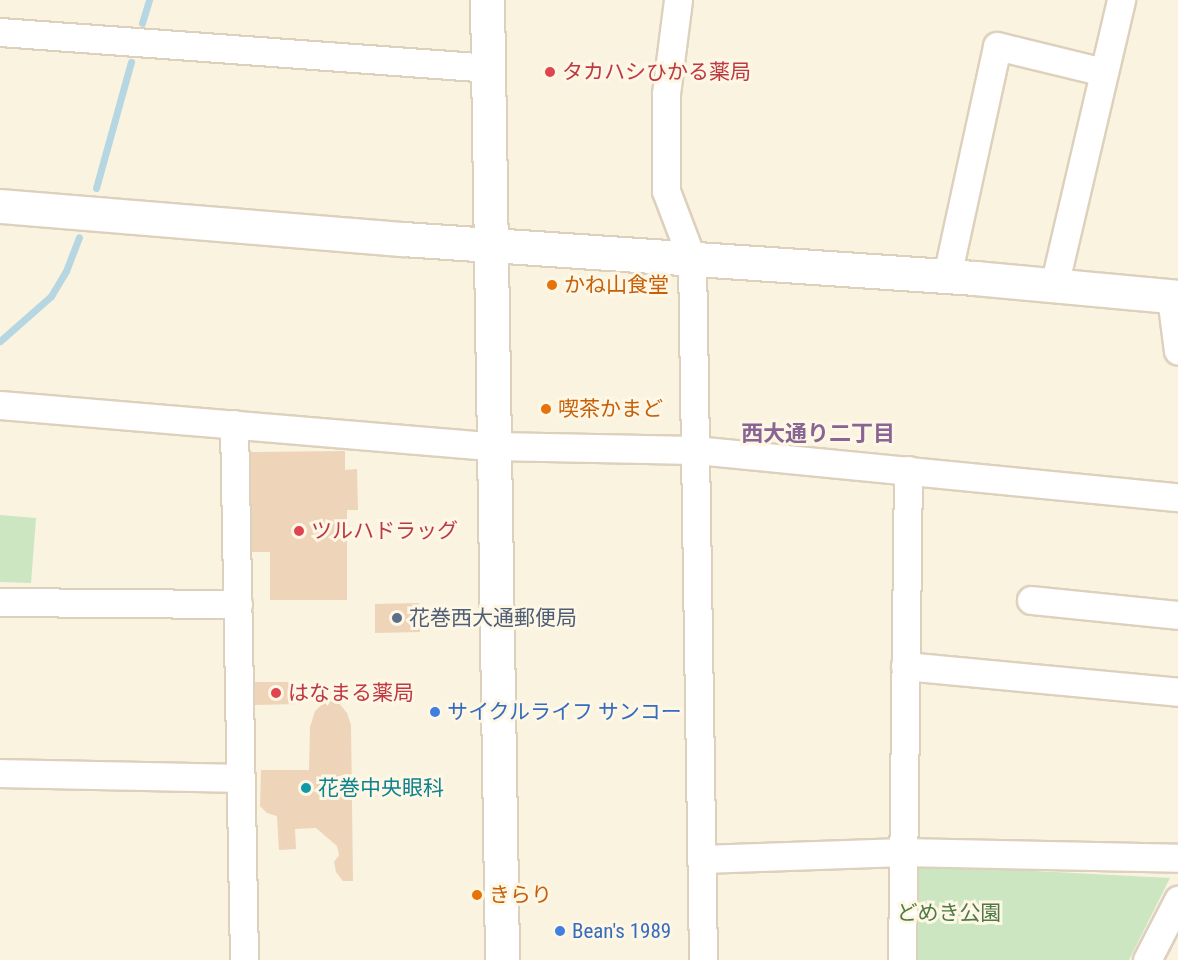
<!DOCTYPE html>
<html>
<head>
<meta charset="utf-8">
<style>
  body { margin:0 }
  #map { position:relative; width:1178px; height:960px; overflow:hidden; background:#faf3e0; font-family:"Roboto Condensed","Noto Sans JP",sans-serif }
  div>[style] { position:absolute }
  .green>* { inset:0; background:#cbe6c0 }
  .stream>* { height:7px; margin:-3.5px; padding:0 3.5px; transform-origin:3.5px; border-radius:3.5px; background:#b6d7e2 }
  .building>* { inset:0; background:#eed4b9 }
  .roads { filter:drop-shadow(2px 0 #ddd0bd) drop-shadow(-2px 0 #ddd0bd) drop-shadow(0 2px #ddd0bd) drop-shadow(0 -2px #ddd0bd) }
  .minor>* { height:27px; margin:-13.5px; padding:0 13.5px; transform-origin:13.5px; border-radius:13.5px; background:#fff }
  .tertiary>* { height:33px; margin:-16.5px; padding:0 16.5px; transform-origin:16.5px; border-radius:16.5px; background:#fff }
  .dots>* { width:16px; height:16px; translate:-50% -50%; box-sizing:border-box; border:3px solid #fef7e5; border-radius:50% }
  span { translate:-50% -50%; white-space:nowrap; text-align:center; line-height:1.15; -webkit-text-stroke:6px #fef7e5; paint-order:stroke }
  .health-label { font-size:21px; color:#be3a42 }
  .left { translate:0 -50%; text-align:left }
  .food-label { font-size:21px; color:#c56008 }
  .service-label { font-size:21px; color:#4e5e75 }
  .shop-label { font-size:21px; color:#366cbe }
  .culture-label { font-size:21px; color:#0d838f }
  .park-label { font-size:21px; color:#4f7a45 }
  .neighbourhood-label { font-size:22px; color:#886592; font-weight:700 }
</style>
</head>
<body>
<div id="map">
  <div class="green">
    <i style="clip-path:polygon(0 515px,36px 518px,31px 583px,0 582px)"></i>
    <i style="clip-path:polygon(903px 864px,1170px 878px,1129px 960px,902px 960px)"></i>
  </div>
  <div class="stream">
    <i style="left:142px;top:23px;width:24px;rotate:-73deg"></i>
    <i style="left:96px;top:188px;width:131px;rotate:-74.5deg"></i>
    <i style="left:0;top:341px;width:68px;rotate:-41.4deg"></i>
    <i style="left:51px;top:296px;width:29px;rotate:-59deg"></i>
    <i style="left:66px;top:271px;width:36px;rotate:-69deg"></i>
  </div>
  <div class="building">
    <i style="clip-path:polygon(345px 451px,345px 470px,357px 469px,358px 510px,347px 510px,347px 600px,270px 600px,270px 552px,251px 552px,251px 452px)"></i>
    <i style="clip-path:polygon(419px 603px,420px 632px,375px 633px,375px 604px)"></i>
    <i style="clip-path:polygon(255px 682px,296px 682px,296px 704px,255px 705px)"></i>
    <i style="clip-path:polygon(326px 701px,338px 702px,347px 713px,351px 725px,353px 881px,343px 881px,336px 872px,334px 862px,339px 855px,337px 846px,316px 828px,295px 829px,296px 849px,279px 850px,277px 816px,267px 813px,260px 806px,261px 770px,309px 770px,310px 727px,315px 711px)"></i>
  </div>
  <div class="roads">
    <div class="minor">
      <i style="left:678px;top:0;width:95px;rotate:97.3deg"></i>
      <i style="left:666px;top:94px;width:97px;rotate:90deg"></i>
      <i style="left:666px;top:191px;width:73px;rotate:69.1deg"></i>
      <i style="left:692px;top:259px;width:701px;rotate:89.1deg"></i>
      <i style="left:0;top:32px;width:490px;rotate:4.2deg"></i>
      <i style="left:947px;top:276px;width:235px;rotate:-77.7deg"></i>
      <i style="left:997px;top:46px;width:110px;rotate:13.7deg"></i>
      <i style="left:1054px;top:286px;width:294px;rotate:-76.8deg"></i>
      <i style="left:1171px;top:297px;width:54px;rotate:82.6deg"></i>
      <i style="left:0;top:405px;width:494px;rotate:4.8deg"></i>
      <i style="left:492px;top:446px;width:203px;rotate:1.1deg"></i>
      <i style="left:695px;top:450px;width:485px;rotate:5.6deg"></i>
      <i style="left:234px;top:424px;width:536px;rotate:88.93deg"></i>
      <i style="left:1031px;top:600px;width:148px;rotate:5.8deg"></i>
      <i style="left:0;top:602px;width:238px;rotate:0.5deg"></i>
      <i style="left:905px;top:666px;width:274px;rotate:5.4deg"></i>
      <i style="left:0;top:773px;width:241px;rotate:1.2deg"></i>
      <i style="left:702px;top:859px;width:201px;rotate:-2deg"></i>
      <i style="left:903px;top:852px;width:275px;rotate:1.2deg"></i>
      <i style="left:902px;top:960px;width:490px;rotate:-89.3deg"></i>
      <i style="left:1147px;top:960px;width:68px;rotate:-62.7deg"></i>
    </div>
    <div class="tertiary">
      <i style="left:487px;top:0;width:960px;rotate:89.1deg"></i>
      <i style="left:0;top:206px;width:404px;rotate:4.7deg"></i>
      <i style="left:403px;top:239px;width:573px;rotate:3.9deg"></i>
      <i style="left:975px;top:278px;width:204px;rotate:5.3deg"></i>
    </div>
  </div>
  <div class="dots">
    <i style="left:550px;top:72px;background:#e0444e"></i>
    <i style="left:552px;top:285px;background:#e8710a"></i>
    <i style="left:546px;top:409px;background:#e8710a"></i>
    <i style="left:299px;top:531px;background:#e0444e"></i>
    <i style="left:397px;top:618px;background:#5c6f8a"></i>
    <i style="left:276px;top:693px;background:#e0444e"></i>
    <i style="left:435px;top:712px;background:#3f7fe0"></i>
    <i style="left:306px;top:788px;background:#0f9aa8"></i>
    <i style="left:477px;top:895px;background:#e8710a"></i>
    <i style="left:560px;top:931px;background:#3f7fe0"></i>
  </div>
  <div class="health-label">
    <span class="left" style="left:562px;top:72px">タカハシひかる薬局</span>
    <span class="left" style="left:311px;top:531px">ツルハドラッグ</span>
    <span class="left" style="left:288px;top:693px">はなまる薬局</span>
  </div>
  <div class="food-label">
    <span class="left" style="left:564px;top:285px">かね山食堂</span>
    <span class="left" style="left:558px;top:409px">喫茶かまど</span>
    <span class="left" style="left:489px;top:895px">きらり</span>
  </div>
  <div class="service-label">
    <span class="left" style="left:409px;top:618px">花巻西大通郵便局</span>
  </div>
  <div class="shop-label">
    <span class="left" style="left:447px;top:712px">サイクルライフ サンコー</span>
    <span class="left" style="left:572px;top:931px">Bean's 1989</span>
  </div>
  <div class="culture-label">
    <span class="left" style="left:318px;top:788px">花巻中央眼科</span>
  </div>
  <div class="park-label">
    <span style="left:949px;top:913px">どめき公園</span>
  </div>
  <div class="neighbourhood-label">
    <span style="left:818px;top:434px">西大通り二丁目</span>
  </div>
</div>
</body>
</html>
